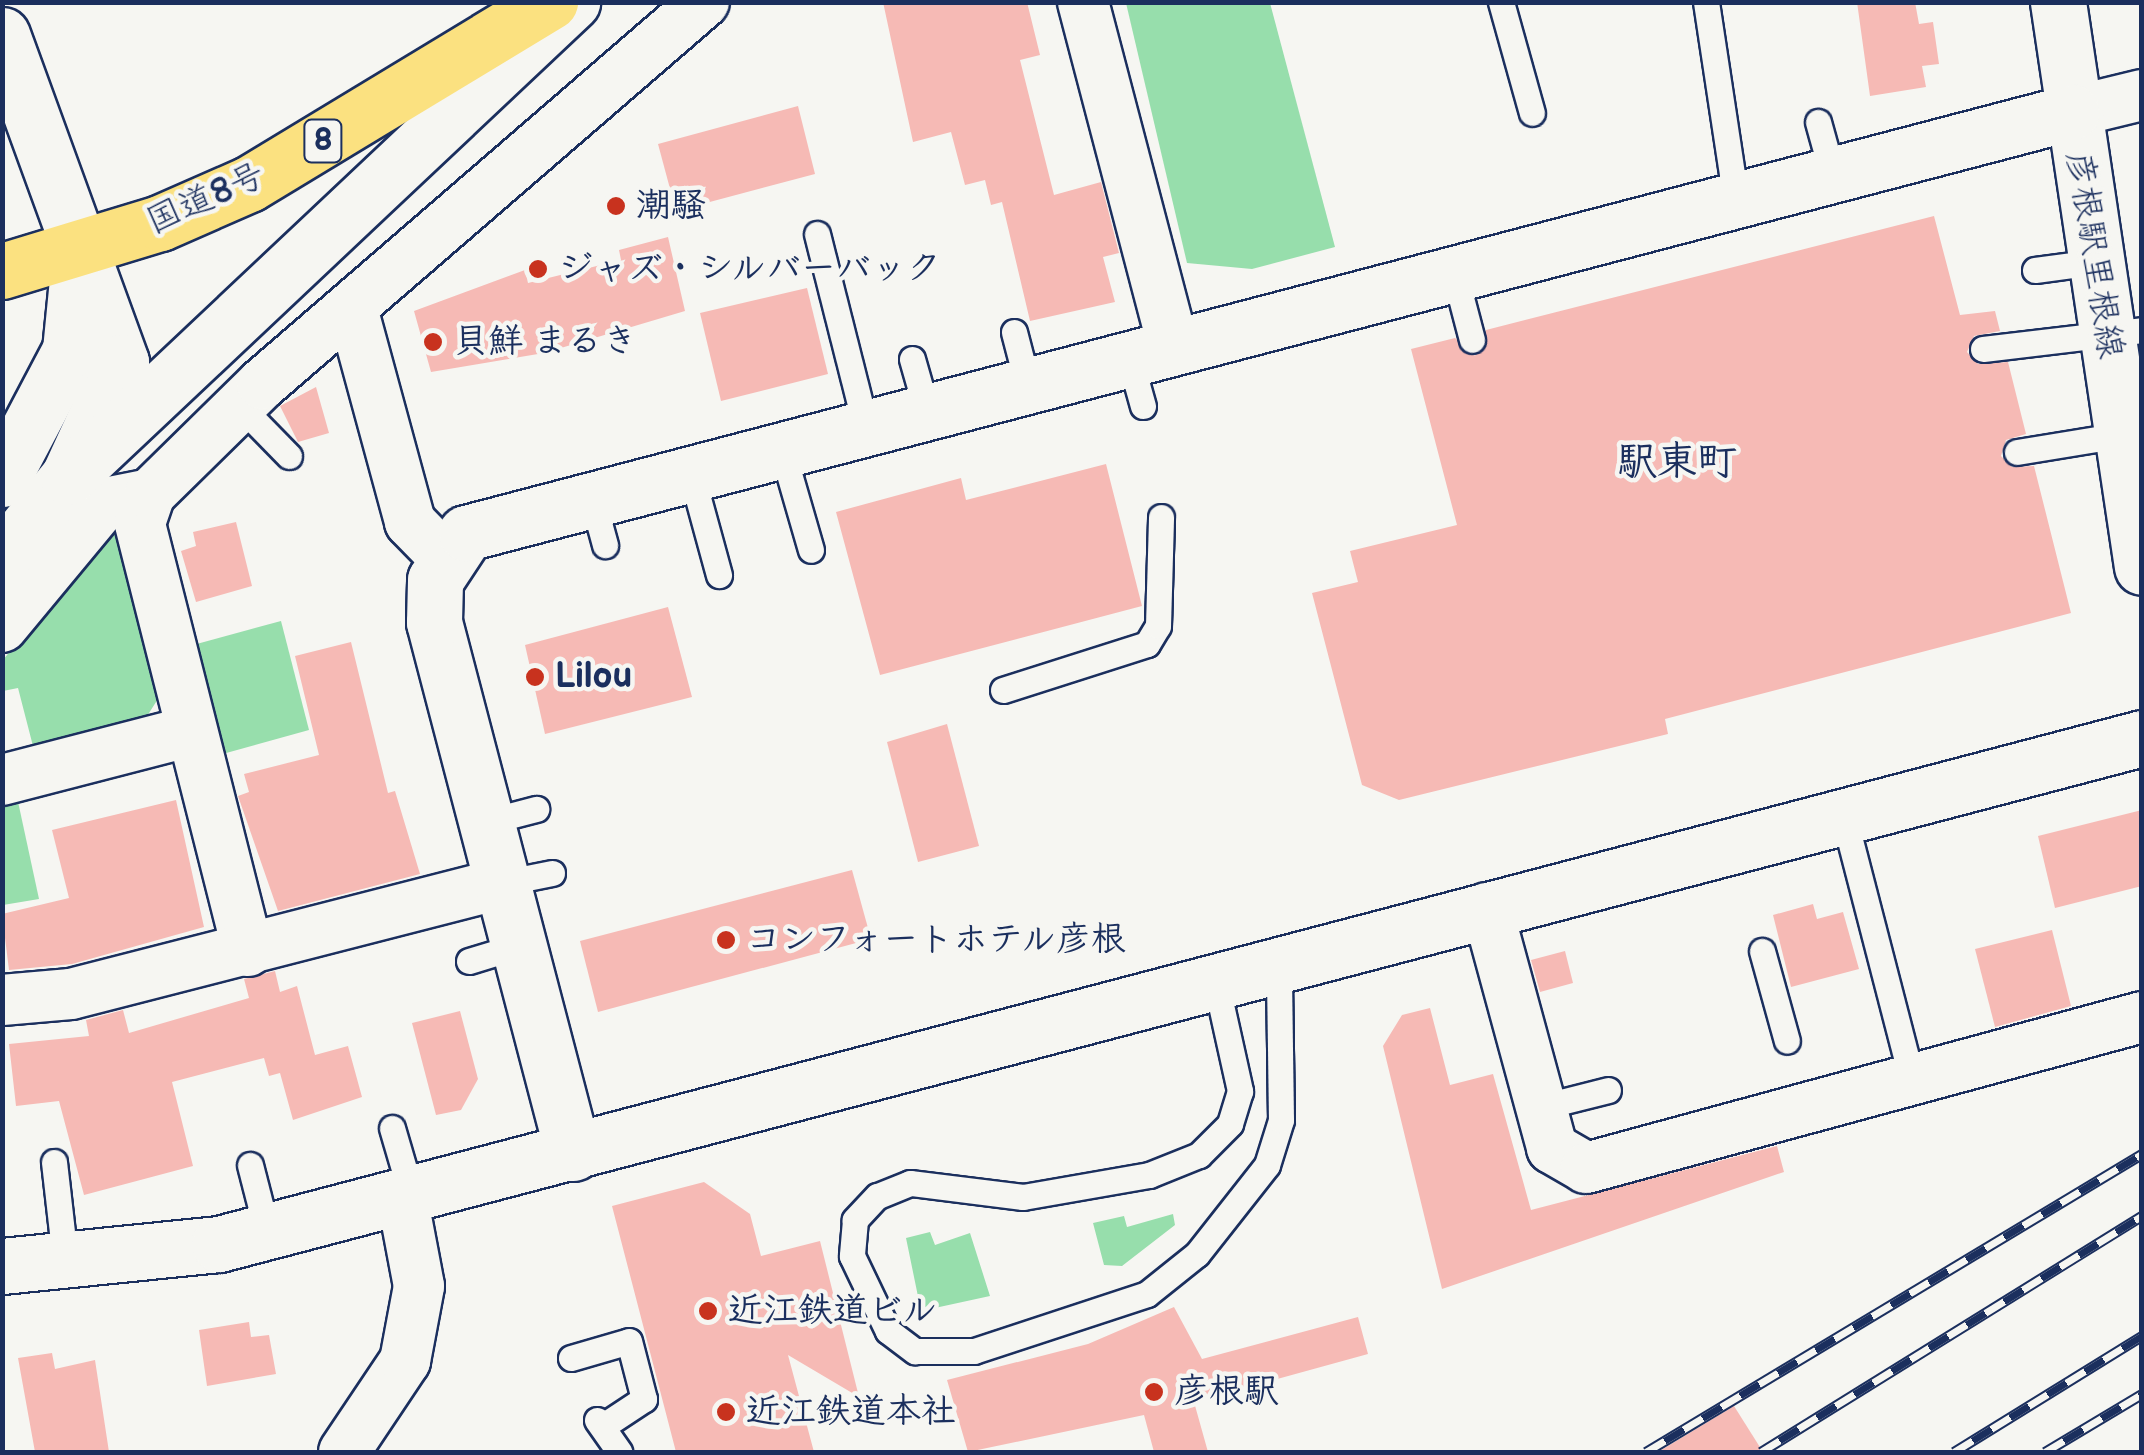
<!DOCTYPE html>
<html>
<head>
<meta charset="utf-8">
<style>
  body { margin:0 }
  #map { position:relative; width:2144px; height:1455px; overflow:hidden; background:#f6f6f2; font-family:"Balsamiq Sans","Klee One",sans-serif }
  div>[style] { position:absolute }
  .green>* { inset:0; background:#97deac }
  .building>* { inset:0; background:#f6bab5 }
  .roads { filter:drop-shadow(2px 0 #1b2f5e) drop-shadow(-2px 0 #1b2f5e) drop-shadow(0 2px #1b2f5e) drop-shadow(0 -2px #1b2f5e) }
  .service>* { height:25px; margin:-12.5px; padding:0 12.5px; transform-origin:12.5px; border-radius:12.5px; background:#f6f6f2 }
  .minor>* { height:50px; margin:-25px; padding:0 25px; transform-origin:25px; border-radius:25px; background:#f6f6f2 }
  .tertiary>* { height:55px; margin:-27.5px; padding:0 27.5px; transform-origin:27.5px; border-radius:27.5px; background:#f6f6f2 }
  .secondary>* { height:55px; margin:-27.5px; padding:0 27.5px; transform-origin:27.5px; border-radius:27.5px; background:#f6f6f2 }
  .trunk>* { height:55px; margin:-27.5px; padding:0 27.5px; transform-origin:27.5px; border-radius:27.5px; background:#fbe180 }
  .rail>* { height:11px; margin-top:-5.5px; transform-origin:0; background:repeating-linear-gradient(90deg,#f6f6f2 0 22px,#1b2f5e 0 44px); box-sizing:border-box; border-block:2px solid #1b2f5e }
  .dots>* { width:28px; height:28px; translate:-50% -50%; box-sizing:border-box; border:5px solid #f6f6f2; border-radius:50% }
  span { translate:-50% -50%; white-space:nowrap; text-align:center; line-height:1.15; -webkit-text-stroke:9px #f6f6f2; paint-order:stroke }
  .shield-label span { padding:2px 8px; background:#f6f6f2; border:2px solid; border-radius:8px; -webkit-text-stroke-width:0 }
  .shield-label { font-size:32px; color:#1b2f5e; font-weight:700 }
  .street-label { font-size:35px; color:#1b2f5e }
  .poi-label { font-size:35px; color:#1b2f5e; font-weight:700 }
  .left { translate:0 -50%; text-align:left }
  .quarter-label { font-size:40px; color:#1b2f5e; font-weight:700 }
  .frame { position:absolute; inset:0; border:5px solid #1b2f5e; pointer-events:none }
</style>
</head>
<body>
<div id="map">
  <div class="green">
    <i style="clip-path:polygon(1126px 3px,1270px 3px,1335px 247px,1252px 269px,1187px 263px)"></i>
    <i style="clip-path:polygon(116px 520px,163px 691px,142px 724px,34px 750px,18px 688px,3px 691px,3px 660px)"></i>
    <i style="clip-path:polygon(281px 621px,309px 730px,219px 755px,193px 645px)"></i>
    <i style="clip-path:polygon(17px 797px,39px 899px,3px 905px,3px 801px)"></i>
    <i style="clip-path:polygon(1173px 1214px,1175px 1225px,1122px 1266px,1104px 1265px,1093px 1223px,1124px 1216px,1127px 1227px)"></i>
    <i style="clip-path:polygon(930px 1232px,935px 1245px,970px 1233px,990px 1296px,921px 1311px,906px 1238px)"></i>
  </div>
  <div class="building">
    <i style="clip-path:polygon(883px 2px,1027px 2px,1040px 55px,1020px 60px,1054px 195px,1101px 182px,1119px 253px,1103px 257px,1115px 302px,1030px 321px,1002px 202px,991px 205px,985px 180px,965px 185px,951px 132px,913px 142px)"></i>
    <i style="clip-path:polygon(1857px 2px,1915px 2px,1919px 24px,1933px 22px,1939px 64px,1922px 66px,1926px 87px,1870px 96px)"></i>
    <i style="clip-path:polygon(798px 106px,815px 174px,676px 211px,658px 144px)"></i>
    <i style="clip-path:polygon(1934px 216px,1960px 315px,1995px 311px,2000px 331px,1974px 336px,1967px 352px,1978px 364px,2008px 362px,2026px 434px,2006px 440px,2001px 456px,2012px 467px,2034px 466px,2071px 613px,1665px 719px,1668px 734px,1399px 800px,1362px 785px,1312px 593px,1358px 582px,1350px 551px,1457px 525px,1411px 349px,1455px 338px,1475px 356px,1486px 330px)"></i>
    <i style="clip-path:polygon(668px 237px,685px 311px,544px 353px,431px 372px,414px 311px,525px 270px,528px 283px,621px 260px,619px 250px)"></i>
    <i style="clip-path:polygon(807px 288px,828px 374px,721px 401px,700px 313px)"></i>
    <i style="clip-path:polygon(316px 387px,329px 433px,298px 442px,280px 406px)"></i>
    <i style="clip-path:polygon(1106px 464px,1142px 606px,880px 675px,836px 512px,961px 478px,966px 500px)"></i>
    <i style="clip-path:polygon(236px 522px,252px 586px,196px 602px,181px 551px,196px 546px,193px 532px)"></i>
    <i style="clip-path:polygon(668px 607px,692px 697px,545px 734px,525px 645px)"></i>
    <i style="clip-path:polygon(351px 642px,388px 793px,395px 791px,420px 874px,278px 911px,238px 796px,249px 792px,244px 774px,319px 755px,295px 656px)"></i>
    <i style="clip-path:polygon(947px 724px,979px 846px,918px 862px,887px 742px)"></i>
    <i style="clip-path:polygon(176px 800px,204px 927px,72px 964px,9px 970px,2px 914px,69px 898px,52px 830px)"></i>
    <i style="clip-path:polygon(2142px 810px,2142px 886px,2055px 908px,2038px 836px)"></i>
    <i style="clip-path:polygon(852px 870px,871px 939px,598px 1012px,580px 941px)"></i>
    <i style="clip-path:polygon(1813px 904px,1817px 919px,1843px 912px,1859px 969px,1791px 987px,1773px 915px)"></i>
    <i style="clip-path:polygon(2052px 930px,2071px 1006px,1995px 1027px,1975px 949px)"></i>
    <i style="clip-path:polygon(1565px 951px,1573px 983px,1540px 992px,1531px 960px)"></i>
    <i style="clip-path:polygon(275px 971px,280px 992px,297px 986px,315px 1055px,348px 1046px,362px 1097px,293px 1120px,280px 1073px,269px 1076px,264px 1058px,172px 1082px,193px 1166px,84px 1195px,59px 1101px,16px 1106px,9px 1044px,89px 1036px,86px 1020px,123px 1010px,129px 1033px,249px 998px,244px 979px)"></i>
    <i style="clip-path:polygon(1430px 1008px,1450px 1085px,1493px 1074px,1531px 1210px,1777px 1146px,1784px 1172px,1442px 1289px,1383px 1046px,1402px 1015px)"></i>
    <i style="clip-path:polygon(460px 1011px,478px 1079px,461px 1110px,436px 1115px,412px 1023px)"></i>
    <i style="clip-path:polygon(704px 1182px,750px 1214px,761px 1256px,820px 1241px,859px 1397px,788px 1355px,814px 1452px,676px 1452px,612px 1206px)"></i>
    <i style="clip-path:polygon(1174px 1307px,1202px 1359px,1358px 1317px,1368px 1354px,1194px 1402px,1208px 1452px,1154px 1452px,1144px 1415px,968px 1452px,947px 1380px,1088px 1344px)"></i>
    <i style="clip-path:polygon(249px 1322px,251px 1337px,269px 1335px,276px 1374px,207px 1386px,199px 1330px)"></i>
    <i style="clip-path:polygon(52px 1353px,55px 1369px,95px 1360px,109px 1452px,35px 1452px,18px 1358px)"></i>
    <i style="clip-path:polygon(1734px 1406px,1763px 1452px,1658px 1452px)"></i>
  </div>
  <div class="roads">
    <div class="service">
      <i style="left:1501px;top:2px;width:115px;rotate:74.4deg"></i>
      <i style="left:1706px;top:2px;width:201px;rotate:81.4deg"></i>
      <i style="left:1818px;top:122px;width:56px;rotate:74.5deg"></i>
      <i style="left:817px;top:234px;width:196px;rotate:75.8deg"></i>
      <i style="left:2035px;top:270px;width:61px;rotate:-7.6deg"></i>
      <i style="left:1455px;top:275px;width:67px;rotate:75.3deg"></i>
      <i style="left:1014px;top:332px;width:52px;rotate:75.4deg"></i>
      <i style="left:1983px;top:349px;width:160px;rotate:-6.8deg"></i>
      <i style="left:1129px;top:356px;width:52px;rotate:74.4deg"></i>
      <i style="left:912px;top:359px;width:51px;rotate:74.1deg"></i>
      <i style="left:240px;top:406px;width:70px;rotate:45.6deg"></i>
      <i style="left:781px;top:446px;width:108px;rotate:73.9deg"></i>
      <i style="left:2017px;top:452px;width:105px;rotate:-9.3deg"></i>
      <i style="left:690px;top:469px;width:110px;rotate:74.7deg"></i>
      <i style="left:592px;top:497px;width:50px;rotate:74.8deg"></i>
      <i style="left:1003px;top:690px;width:151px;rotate:-17.7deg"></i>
      <i style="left:1147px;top:644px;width:21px;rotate:-59deg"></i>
      <i style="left:1158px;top:626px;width:109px;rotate:-88.4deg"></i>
      <i style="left:1844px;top:817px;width:271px;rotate:75.5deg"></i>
      <i style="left:486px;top:822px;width:52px;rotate:-14.6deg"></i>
      <i style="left:502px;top:883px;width:51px;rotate:-11.3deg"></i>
      <i style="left:1762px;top:951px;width:93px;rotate:74.5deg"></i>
      <i style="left:469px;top:961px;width:51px;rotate:-17deg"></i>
      <i style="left:1217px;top:987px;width:107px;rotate:77.5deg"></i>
      <i style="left:1240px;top:1091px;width:34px;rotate:107deg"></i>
      <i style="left:1230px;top:1124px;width:44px;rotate:135deg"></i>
      <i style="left:1199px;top:1155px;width:54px;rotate:158.2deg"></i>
      <i style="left:1149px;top:1175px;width:128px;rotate:170.1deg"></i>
      <i style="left:1023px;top:1197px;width:114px;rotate:-172.9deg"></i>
      <i style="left:910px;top:1183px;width:35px;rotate:158deg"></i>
      <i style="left:877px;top:1196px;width:33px;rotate:133deg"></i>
      <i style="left:855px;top:1220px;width:36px;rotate:95deg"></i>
      <i style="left:852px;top:1256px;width:83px;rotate:64.4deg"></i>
      <i style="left:888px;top:1331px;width:34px;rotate:37deg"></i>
      <i style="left:915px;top:1351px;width:59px"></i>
      <i style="left:974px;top:1351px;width:182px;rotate:-18.2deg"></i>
      <i style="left:1147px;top:1294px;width:64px;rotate:-38.7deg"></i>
      <i style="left:1197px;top:1254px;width:113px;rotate:-51.8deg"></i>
      <i style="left:1267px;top:1165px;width:47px;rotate:-72.7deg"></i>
      <i style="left:1281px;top:1120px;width:150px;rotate:-90.8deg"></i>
      <i style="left:1541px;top:1107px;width:69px;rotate:-14.2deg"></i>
      <i style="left:392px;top:1128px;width:68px;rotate:73.7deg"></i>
      <i style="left:54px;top:1162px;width:98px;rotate:83.5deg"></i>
      <i style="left:250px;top:1165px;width:68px;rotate:75.6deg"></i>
      <i style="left:571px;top:1358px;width:60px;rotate:-16.3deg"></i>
      <i style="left:629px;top:1341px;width:60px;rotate:75.5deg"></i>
      <i style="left:644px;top:1399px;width:49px;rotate:146.6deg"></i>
      <i style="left:597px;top:1420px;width:39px;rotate:55deg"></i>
    </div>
    <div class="minor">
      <i style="left:1083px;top:2px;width:354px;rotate:75.3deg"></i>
      <i style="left:2072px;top:112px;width:72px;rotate:-13.7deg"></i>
      <i style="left:352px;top:308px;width:222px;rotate:74.8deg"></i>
      <i style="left:410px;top:522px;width:49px;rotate:45.8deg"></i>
      <i style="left:2px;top:627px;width:161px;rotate:-50.3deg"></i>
      <i style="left:105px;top:503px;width:46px;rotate:-11.3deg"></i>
      <i style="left:2px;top:780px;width:192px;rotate:-14.5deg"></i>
      <i style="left:1487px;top:908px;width:249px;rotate:74.8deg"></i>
      <i style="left:1552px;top:1148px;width:39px;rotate:30deg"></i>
      <i style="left:1586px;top:1168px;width:576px;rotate:-15.19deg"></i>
      <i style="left:248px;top:951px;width:441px;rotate:-104.2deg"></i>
      <i style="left:140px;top:523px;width:31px;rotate:-71deg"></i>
      <i style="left:150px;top:494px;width:157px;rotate:-44.5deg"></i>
      <i style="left:262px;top:384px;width:584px;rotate:-40.84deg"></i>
      <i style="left:2px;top:1000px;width:69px;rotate:-5deg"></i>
      <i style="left:71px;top:994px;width:445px;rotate:-14.4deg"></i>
      <i style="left:344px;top:1452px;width:110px;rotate:-56.2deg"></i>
      <i style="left:405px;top:1361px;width:76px;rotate:-79.4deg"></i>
      <i style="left:419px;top:1286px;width:92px;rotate:-100.7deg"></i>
    </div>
    <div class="tertiary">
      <i style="left:2058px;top:2px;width:571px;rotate:81.54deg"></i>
      <i style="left:573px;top:1153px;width:549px;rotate:-104.67deg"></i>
      <i style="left:434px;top:622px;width:42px;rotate:-88.6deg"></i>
      <i style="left:435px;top:580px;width:56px;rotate:-56.6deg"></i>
      <i style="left:466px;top:533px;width:1660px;rotate:-14.69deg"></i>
      <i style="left:2px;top:1266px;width:218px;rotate:-5.8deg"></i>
      <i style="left:219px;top:1244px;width:1988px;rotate:-14.74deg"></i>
    </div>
    <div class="secondary">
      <i style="left:2px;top:35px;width:348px;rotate:70deg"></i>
      <i style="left:121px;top:362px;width:127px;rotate:114.7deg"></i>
      <i style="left:68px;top:477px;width:104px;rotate:129.2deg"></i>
      <i style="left:68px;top:477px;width:693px;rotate:-43.3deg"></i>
      <i style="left:2px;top:479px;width:146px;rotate:-62.2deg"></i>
      <i style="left:70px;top:350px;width:100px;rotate:-84.3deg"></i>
    </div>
    <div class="trunk">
      <i style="left:2px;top:271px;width:165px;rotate:-16.9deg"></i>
      <i style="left:160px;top:223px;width:97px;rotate:-23.7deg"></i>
      <i style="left:249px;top:184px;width:352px;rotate:-31.2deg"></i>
    </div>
  </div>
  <div class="rail">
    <i style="left:1646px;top:1452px;width:579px;rotate:-31deg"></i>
    <i style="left:1761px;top:1452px;width:448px;rotate:-31.8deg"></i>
    <i style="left:1954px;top:1452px;width:221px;rotate:-31.7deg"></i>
    <i style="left:2045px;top:1452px;width:113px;rotate:-30.9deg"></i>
  </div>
  <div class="dots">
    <i style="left:616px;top:206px;background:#c8321e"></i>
    <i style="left:538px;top:269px;background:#c8321e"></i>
    <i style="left:433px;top:342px;background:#c8321e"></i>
    <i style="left:535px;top:677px;background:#c8321e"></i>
    <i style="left:726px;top:940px;background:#c8321e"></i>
    <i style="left:708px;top:1311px;background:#c8321e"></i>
    <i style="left:1154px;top:1392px;background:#c8321e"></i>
    <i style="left:726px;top:1412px;background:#c8321e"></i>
  </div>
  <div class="shield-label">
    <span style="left:323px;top:141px">8</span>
  </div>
  <div class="street-label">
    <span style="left:206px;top:199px;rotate:-24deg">国道8号</span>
    <span style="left:2094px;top:255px;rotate:81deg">彦根駅里根線</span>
  </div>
  <div class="poi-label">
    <span class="left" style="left:636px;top:206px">潮騒</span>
    <span class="left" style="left:558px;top:269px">ジャズ・シルバーバック</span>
    <span class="left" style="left:453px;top:342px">貝鮮 まるき</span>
    <span class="left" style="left:555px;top:677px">Lilou</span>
    <span class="left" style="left:746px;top:940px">コンフォートホテル彦根</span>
    <span class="left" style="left:728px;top:1311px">近江鉄道ビル</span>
    <span class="left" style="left:1174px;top:1392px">彦根駅</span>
    <span class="left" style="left:746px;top:1412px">近江鉄道本社</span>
  </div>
  <div class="quarter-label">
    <span style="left:1677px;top:462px">駅東町</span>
  </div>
  <div class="frame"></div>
</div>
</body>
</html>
